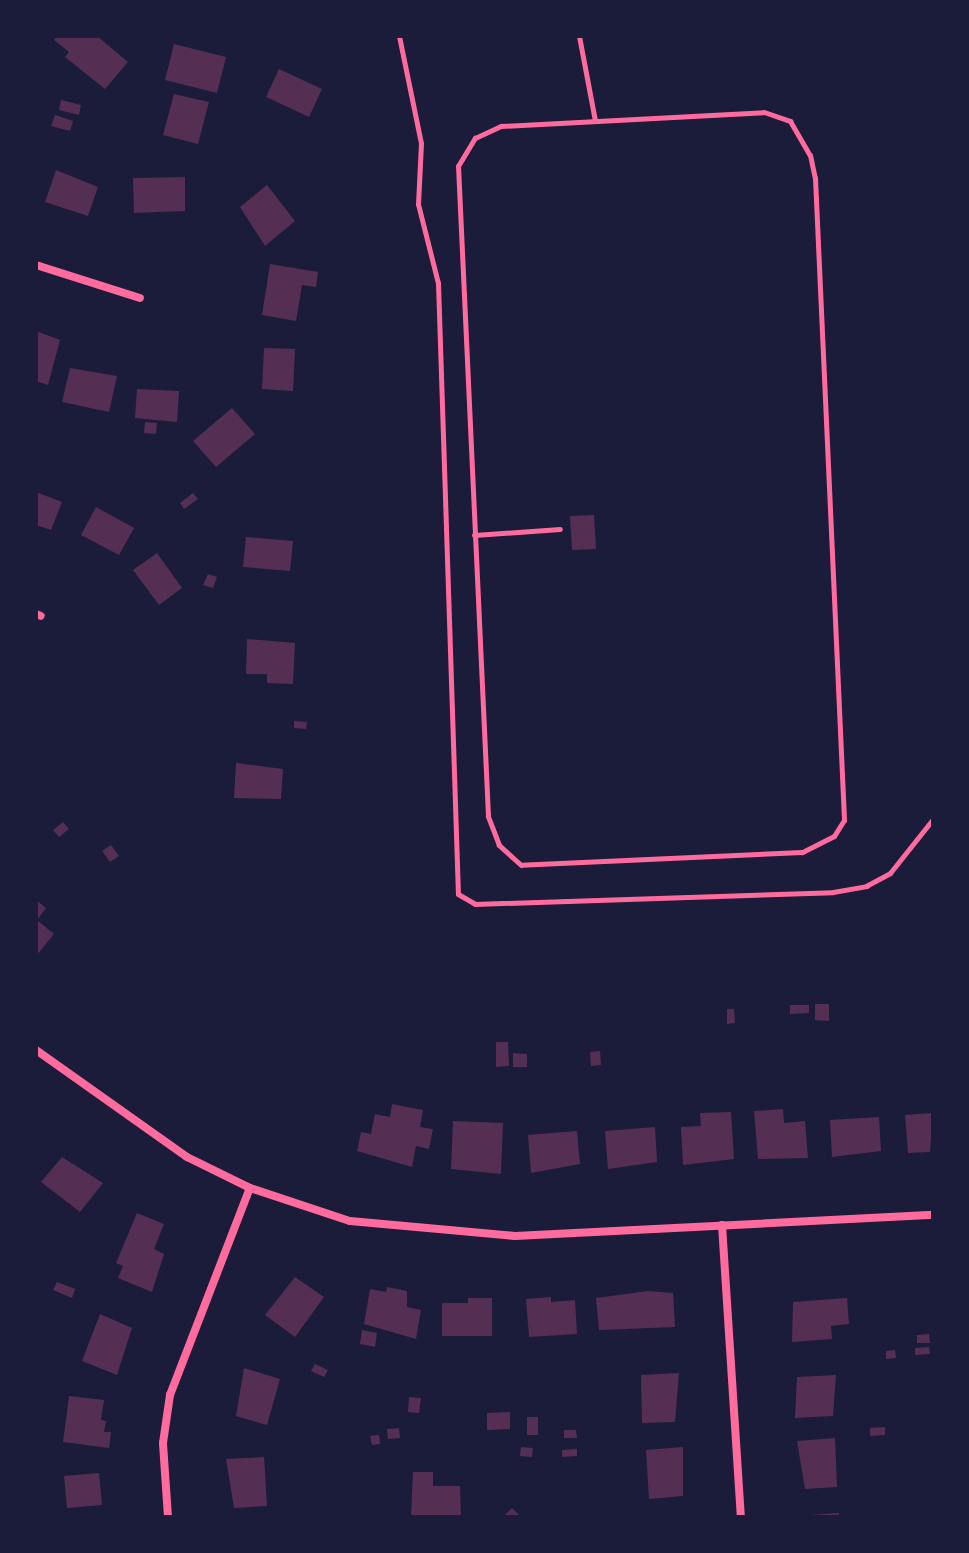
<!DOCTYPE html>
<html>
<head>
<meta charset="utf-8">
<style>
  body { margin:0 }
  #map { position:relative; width:969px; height:1553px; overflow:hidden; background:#1b1b3a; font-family:"Sofia Sans Condensed",sans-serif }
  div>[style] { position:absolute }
  .building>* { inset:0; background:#542f53 }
  .path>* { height:5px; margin:-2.5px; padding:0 2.5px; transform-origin:2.5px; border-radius:2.5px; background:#ff6b9d }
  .service>* { height:5px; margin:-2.5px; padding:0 2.5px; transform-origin:2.5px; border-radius:2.5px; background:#ff6b9d }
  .minor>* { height:8px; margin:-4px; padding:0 4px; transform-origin:4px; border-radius:4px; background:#ff6b9d }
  span { translate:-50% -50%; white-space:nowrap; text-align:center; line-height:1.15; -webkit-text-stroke:8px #1b1b3a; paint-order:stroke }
  .frame { position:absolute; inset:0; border:38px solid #1b1b3a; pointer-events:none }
</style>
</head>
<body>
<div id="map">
  <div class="building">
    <i style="clip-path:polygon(57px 36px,97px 36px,128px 62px,105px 89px,65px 57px,69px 52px,54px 40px)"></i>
    <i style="clip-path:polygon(174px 44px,226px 57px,217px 93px,165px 80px)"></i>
    <i style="clip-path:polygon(279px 69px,322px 89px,309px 117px,266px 97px)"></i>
    <i style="clip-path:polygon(174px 94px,209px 102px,198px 144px,163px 135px)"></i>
    <i style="clip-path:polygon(61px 100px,81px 105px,79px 115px,59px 110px)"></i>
    <i style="clip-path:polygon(55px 115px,73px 121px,70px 131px,51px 126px)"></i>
    <i style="clip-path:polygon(56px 170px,98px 187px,88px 216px,45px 202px)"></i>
    <i style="clip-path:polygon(185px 177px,185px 211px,134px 213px,133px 178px)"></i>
    <i style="clip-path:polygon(267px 185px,295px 221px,265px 246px,240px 207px)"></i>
    <i style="clip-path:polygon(270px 264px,318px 272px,316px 287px,302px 285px,296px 321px,262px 315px)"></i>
    <i style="clip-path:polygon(36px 331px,60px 340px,48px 385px,36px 381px)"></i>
    <i style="clip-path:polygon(264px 348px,295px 349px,293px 391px,262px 389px)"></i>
    <i style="clip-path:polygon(70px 368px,117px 376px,109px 412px,62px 402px)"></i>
    <i style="clip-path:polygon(137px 389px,179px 391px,177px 422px,135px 418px)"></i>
    <i style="clip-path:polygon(232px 408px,255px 434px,216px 467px,193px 441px)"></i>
    <i style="clip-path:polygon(145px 422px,157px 423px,156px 434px,144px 433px)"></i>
    <i style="clip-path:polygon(36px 492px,62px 502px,51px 530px,36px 525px)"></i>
    <i style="clip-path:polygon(193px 493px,198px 499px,184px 509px,180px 503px)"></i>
    <i style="clip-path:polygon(96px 507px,134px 528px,119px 555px,81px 535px)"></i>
    <i style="clip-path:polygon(594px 515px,596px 549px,572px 550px,570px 516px)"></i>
    <i style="clip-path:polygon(246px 537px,293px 541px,290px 571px,243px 567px)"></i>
    <i style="clip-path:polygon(157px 553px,182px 588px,159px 605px,133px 570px)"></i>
    <i style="clip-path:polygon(208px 574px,217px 577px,213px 588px,203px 585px)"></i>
    <i style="clip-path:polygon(247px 639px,295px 643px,293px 684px,267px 683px,267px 674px,246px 674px)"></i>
    <i style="clip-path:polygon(294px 721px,307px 722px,306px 729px,294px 728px)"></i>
    <i style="clip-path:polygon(236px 763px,283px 769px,281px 799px,234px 798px)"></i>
    <i style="clip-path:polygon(63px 822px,69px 829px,59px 837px,53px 830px)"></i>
    <i style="clip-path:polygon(111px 845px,119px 856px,110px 862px,102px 851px)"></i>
    <i style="clip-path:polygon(36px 900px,46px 908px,37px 920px,54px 934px,36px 956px)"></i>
    <i style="clip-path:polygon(815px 1004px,829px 1004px,829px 1021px,815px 1020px)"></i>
    <i style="clip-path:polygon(790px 1005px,809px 1005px,809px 1013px,790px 1014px)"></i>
    <i style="clip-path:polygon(727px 1009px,734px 1009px,735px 1023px,727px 1024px)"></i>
    <i style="clip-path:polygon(496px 1042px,508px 1042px,509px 1066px,496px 1067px)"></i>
    <i style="clip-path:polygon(600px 1051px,601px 1065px,591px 1066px,590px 1052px)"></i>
    <i style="clip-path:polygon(513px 1053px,527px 1054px,527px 1067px,513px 1067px)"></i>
    <i style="clip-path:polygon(392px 1104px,423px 1110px,420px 1127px,433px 1129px,429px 1149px,416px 1146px,412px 1167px,357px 1151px,361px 1132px,371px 1134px,375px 1114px,390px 1117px)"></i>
    <i style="clip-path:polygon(783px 1109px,784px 1123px,805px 1121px,808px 1158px,758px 1159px,754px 1111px)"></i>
    <i style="clip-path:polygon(731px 1112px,734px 1159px,683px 1165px,681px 1127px,701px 1126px,700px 1113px)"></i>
    <i style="clip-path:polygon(933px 1113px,930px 1152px,908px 1153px,905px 1115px)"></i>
    <i style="clip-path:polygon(879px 1117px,881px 1151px,832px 1157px,830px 1120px)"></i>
    <i style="clip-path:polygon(453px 1121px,503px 1123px,501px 1174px,451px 1169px)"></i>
    <i style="clip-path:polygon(655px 1127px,657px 1162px,608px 1169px,605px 1131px)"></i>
    <i style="clip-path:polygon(577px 1131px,580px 1164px,531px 1173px,528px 1135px)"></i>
    <i style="clip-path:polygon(62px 1157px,103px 1183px,80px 1212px,41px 1182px)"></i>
    <i style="clip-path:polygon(137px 1213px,164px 1224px,154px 1249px,164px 1254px,152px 1292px,118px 1278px,123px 1266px,116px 1263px)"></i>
    <i style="clip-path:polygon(295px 1277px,324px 1297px,295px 1337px,265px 1315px)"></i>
    <i style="clip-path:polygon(57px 1282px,75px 1289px,72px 1298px,53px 1290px)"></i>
    <i style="clip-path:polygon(387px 1287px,407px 1291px,407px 1307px,421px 1310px,416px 1339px,364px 1324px,370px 1289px,386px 1292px)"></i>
    <i style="clip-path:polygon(648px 1291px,673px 1293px,675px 1327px,599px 1330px,596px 1298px)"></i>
    <i style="clip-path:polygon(551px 1297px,551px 1302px,575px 1300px,577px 1334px,529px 1337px,526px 1299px)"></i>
    <i style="clip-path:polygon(468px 1298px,492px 1298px,492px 1336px,442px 1336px,442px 1303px,468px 1303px)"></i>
    <i style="clip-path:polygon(847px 1298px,849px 1324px,831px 1326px,832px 1339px,792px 1342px,793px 1302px)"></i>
    <i style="clip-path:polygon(100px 1314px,132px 1328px,117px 1375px,82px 1361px)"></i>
    <i style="clip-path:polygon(362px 1330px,377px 1333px,375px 1347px,360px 1344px)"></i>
    <i style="clip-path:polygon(929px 1334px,930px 1343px,917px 1343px,917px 1335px)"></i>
    <i style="clip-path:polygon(929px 1347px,930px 1354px,915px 1355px,915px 1348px)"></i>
    <i style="clip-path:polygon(895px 1350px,896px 1358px,886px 1359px,886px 1351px)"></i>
    <i style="clip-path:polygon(315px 1364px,328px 1370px,324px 1377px,311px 1371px)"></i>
    <i style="clip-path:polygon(244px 1368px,280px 1379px,267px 1425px,236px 1416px)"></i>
    <i style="clip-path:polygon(679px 1373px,675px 1422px,642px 1423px,641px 1375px)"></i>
    <i style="clip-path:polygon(836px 1375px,833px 1416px,795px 1418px,797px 1377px)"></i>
    <i style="clip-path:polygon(69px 1396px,104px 1400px,101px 1420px,106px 1421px,104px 1432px,111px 1432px,109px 1448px,63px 1442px)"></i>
    <i style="clip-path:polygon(409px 1397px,421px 1398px,419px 1413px,408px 1412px)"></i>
    <i style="clip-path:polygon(510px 1412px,510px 1429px,487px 1430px,487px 1413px)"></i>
    <i style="clip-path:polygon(527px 1417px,538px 1417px,538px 1435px,527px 1435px)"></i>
    <i style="clip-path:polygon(885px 1427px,885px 1435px,870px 1436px,870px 1428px)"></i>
    <i style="clip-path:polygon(399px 1428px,400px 1438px,388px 1439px,387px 1429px)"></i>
    <i style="clip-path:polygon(564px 1430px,576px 1430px,577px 1438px,564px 1438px)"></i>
    <i style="clip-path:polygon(379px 1435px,380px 1444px,372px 1445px,370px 1436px)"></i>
    <i style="clip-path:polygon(835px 1438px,837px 1487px,805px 1489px,797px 1441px)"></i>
    <i style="clip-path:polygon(521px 1447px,533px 1448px,532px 1457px,520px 1456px)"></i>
    <i style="clip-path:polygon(683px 1447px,683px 1496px,649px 1499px,646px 1450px)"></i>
    <i style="clip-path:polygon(577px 1449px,577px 1456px,562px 1457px,562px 1450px)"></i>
    <i style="clip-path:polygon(264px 1457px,267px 1506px,234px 1508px,226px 1459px)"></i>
    <i style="clip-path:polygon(413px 1472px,433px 1472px,433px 1486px,460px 1486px,461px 1517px,411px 1517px)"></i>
    <i style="clip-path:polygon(99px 1473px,102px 1505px,67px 1508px,64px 1476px)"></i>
    <i style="clip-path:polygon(512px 1508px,521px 1517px,503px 1517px)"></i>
    <i style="clip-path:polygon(839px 1513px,839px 1517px,810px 1517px,810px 1515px)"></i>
  </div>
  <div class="path">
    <i style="left:399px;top:36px;width:109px;rotate:78.4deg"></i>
    <i style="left:421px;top:143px;width:61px;rotate:92.8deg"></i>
    <i style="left:418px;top:204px;width:81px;rotate:75.8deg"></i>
    <i style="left:438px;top:283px;width:611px;rotate:88.13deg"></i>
    <i style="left:458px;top:894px;width:20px;rotate:30deg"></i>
    <i style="left:475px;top:904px;width:358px;rotate:-1.9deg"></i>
    <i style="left:833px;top:892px;width:34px;rotate:-10deg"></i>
    <i style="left:866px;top:886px;width:27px;rotate:-28deg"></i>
    <i style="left:890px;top:873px;width:69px;rotate:-51.5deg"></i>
  </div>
  <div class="service">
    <i style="left:579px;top:36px;width:86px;rotate:79.3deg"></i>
    <i style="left:764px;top:112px;width:28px;rotate:19deg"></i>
    <i style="left:790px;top:121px;width:39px;rotate:60deg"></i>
    <i style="left:810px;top:155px;width:24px;rotate:78deg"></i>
    <i style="left:815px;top:178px;width:643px;rotate:87.41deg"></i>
    <i style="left:844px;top:820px;width:19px;rotate:122deg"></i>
    <i style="left:834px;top:836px;width:36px;rotate:153deg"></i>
    <i style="left:802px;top:852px;width:281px;rotate:177.4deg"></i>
    <i style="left:521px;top:865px;width:30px;rotate:-138deg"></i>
    <i style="left:499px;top:845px;width:31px;rotate:-111deg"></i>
    <i style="left:488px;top:816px;width:651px;rotate:-92.64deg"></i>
    <i style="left:458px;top:166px;width:33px;rotate:-59deg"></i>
    <i style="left:475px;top:138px;width:29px;rotate:-25deg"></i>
    <i style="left:501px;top:126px;width:263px;rotate:-3deg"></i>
    <i style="left:474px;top:535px;width:86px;rotate:-4deg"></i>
  </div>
  <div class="minor">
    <i style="left:36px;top:265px;width:109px;rotate:17.6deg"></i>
    <i style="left:36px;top:614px;width:5px;rotate:22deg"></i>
    <i style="left:36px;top:1050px;width:185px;rotate:35.3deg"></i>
    <i style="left:187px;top:1157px;width:70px;rotate:26.2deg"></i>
    <i style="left:250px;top:1188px;width:105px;rotate:18.3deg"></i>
    <i style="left:350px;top:1221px;width:166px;rotate:5.2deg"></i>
    <i style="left:515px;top:1236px;width:419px;rotate:-2.9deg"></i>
    <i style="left:722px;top:1225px;width:293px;rotate:86.3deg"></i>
    <i style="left:168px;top:1517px;width:74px;rotate:-93.9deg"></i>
    <i style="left:163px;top:1443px;width:49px;rotate:-81.7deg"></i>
    <i style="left:170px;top:1395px;width:222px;rotate:-68.9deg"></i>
  </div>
  <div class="frame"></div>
</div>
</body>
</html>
